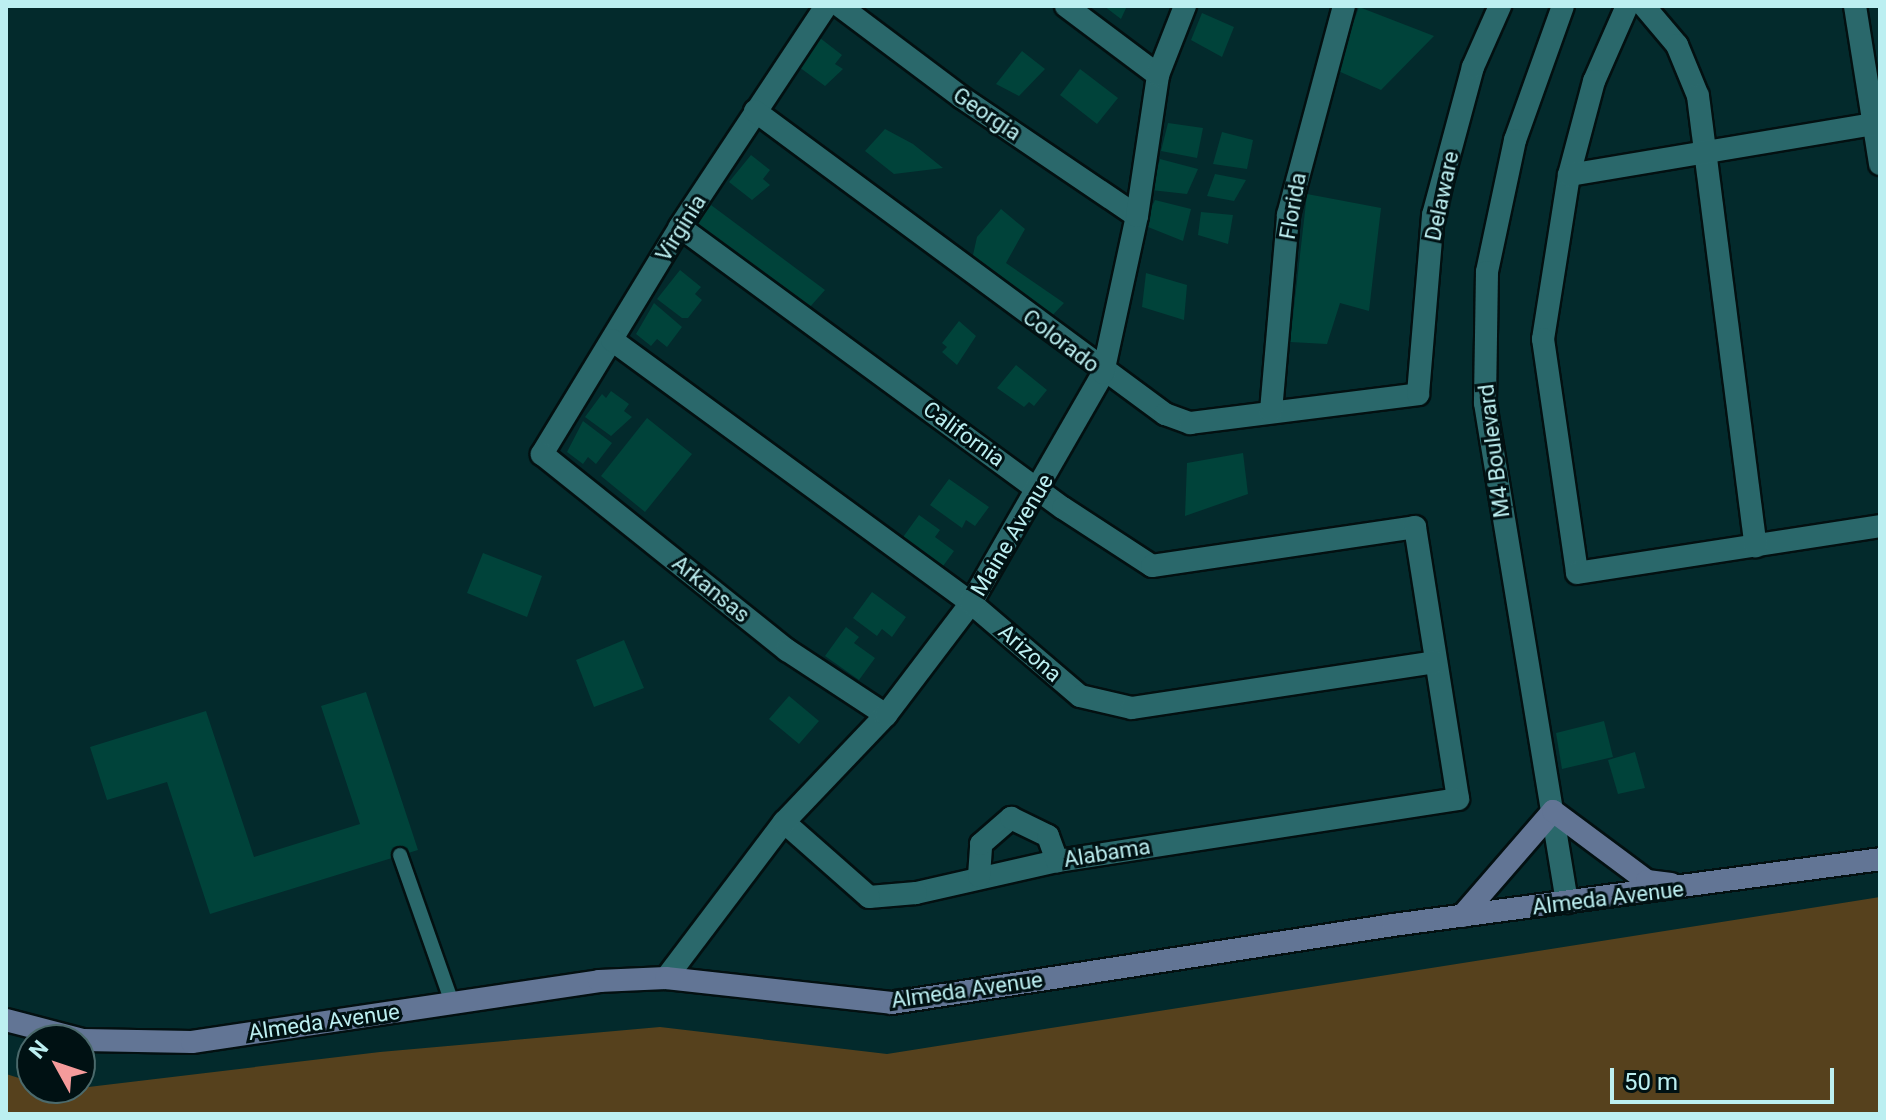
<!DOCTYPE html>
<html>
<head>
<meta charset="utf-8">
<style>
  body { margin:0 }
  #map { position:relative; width:1886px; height:1120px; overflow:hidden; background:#032a2c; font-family:Roboto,sans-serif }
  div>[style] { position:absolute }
  .green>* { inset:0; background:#56411d }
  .building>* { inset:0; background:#00433a }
  .roads { filter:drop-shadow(2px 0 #031011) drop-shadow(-2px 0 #031011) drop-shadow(0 2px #031011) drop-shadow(0 -2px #031011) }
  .service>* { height:14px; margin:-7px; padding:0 7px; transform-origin:7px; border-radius:7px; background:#2a686b }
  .minor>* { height:22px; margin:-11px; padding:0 11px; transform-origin:11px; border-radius:11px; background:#2a686b }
  .tertiary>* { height:22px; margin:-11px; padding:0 11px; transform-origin:11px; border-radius:11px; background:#2a686b }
  .secondary>* { height:22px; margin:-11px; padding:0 11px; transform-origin:11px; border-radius:11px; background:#627595 }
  span { translate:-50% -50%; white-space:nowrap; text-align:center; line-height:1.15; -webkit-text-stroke:6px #001113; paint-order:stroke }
  .street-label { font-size:22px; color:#bceff1 }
  .frame { position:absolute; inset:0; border:8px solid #bceff1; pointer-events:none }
  .north { position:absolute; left:16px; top:1024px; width:80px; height:80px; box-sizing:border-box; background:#001113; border:2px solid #4b6a6c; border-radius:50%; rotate:310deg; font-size:22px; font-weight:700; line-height:32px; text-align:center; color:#bceff1 }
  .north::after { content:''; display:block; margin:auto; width:28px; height:36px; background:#f59b9b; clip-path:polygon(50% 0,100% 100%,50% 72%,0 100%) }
  .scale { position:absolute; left:1610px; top:1068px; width:224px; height:36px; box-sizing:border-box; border:4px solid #bceff1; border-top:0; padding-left:10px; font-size:24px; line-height:28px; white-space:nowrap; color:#bceff1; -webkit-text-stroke:6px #001113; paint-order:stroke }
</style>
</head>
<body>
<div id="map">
  <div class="green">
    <i style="clip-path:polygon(1880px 897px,1880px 1114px,6px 1114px,6px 1074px,32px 1082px,32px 1088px,80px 1088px,380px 1052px,660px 1027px,887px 1054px)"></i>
  </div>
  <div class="building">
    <i style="clip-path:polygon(1104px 6px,1127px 6px,1121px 19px)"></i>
    <i style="clip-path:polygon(1359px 7px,1434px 36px,1381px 90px,1336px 70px)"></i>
    <i style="clip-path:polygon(1202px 13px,1234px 27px,1222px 57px,1191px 40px)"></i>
    <i style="clip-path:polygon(820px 38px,842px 55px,835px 64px,843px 69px,825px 86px,799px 67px)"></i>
    <i style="clip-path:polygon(1022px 51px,1045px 69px,1019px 96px,996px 84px)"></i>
    <i style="clip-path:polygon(1080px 69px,1118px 98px,1097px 124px,1060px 95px)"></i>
    <i style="clip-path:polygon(1168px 123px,1203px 128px,1197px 158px,1161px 151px)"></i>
    <i style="clip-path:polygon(885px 129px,913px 144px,943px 168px,894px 174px,865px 151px)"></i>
    <i style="clip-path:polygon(1222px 132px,1253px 140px,1247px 169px,1213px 164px)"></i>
    <i style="clip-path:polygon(751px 155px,770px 170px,763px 179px,770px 185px,752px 200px,729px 182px)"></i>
    <i style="clip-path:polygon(1160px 159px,1198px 169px,1187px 194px,1151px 190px)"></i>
    <i style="clip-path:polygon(1215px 174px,1246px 180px,1234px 201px,1207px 196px)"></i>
    <i style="clip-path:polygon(1307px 194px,1381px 208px,1369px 311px,1340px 303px,1327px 344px,1290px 342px)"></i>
    <i style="clip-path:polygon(1155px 200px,1191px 209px,1183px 241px,1143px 225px)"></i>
    <i style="clip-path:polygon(711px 205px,825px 290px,809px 308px,695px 226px)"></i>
    <i style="clip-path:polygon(1001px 209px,1025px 229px,1006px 263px,1064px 303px,1049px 319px,971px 264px,977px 237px)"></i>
    <i style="clip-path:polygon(1201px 212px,1233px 215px,1228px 244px,1198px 235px)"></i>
    <i style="clip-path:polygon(680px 270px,701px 287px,695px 294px,702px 300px,688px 318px,682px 318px,657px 299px)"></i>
    <i style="clip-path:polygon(1146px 273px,1187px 285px,1184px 320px,1142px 307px)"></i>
    <i style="clip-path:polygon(654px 303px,682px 327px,667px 347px,657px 339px,651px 346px,636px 334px)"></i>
    <i style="clip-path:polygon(959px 321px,976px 336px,957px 365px,942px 352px,947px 347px,942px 343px)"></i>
    <i style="clip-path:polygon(1016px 365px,1047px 390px,1034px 406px,1029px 402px,1024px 407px,997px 388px)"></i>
    <i style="clip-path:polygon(611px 391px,629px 404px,624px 411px,632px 417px,611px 436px,585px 417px,602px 394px,606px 398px)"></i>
    <i style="clip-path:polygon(647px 418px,692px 454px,645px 512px,601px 476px)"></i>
    <i style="clip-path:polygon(583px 421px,612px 443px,596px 464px,588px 457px,583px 464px,567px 452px)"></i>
    <i style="clip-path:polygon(1243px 453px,1248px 494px,1185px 516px,1187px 463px)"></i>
    <i style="clip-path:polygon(949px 479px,989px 507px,975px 526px,966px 520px,962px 528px,930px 505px)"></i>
    <i style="clip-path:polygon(919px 515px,940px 530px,935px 537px,954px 551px,938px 573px,898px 544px)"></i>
    <i style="clip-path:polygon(483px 553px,542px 576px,527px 617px,467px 593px)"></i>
    <i style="clip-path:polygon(872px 592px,906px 617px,892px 637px,882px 629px,877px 636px,853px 618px)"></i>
    <i style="clip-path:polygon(846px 627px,859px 637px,854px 643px,875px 658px,859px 680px,825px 656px)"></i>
    <i style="clip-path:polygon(624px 640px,644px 688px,594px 707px,576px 660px)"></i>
    <i style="clip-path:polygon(366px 692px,418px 850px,210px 914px,167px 782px,107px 800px,90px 747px,206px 711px,254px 857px,360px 824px,321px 706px)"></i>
    <i style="clip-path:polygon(789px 696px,819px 721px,799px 744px,769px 719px)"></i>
    <i style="clip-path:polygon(1604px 721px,1613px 757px,1562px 769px,1556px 733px)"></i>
    <i style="clip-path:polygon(1635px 752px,1645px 788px,1618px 794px,1608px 760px)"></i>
  </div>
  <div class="roads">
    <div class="service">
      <i style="left:400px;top:855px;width:157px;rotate:70.6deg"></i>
    </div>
    <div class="minor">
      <i style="left:826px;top:6px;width:265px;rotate:123.5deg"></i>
      <i style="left:680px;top:227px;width:266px;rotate:121.3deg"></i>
      <i style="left:542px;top:454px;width:314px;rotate:38.7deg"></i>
      <i style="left:787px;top:650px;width:118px;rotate:33.3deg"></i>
      <i style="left:840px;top:6px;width:151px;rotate:36.9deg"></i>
      <i style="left:961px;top:97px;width:212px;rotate:34.1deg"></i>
      <i style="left:1066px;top:6px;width:115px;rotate:36.9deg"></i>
      <i style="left:1627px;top:6px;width:82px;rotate:113.7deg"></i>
      <i style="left:1594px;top:81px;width:97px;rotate:104.9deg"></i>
      <i style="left:1569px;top:175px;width:166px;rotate:99deg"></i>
      <i style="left:1543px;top:339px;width:236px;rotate:81.7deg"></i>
      <i style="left:1577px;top:573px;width:307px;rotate:-8.8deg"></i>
      <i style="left:1644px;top:6px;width:51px;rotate:49.8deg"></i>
      <i style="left:1677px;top:45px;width:55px;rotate:67.6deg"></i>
      <i style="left:1698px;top:96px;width:454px;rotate:82.7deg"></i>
      <i style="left:1855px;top:6px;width:160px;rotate:81deg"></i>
      <i style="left:755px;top:111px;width:510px;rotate:36.47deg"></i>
      <i style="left:1165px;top:414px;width:27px;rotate:20deg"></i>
      <i style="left:1190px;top:423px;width:230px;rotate:-7.2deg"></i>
      <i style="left:1418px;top:394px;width:180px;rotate:-85.2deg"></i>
      <i style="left:1433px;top:215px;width:153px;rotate:-74.9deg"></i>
      <i style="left:1473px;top:67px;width:67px;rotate:-66.1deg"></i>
      <i style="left:1569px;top:175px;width:315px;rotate:-9.5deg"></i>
      <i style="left:680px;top:227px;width:475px;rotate:36.3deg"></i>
      <i style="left:1063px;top:508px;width:106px;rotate:33.1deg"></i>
      <i style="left:1152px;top:566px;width:266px;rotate:-8.4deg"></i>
      <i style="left:1415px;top:527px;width:275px;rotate:81deg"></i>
      <i style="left:1458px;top:799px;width:406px;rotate:171.2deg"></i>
      <i style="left:1057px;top:861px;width:145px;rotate:167.2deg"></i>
      <i style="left:916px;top:893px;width:47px;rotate:175.1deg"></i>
      <i style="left:869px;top:897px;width:113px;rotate:-138.6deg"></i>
      <i style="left:612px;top:340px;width:445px;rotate:36.2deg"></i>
      <i style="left:971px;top:603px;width:143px;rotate:40.5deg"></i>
      <i style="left:1080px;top:696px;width:53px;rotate:13deg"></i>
      <i style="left:1132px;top:708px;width:307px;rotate:-8.6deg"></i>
      <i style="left:1271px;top:411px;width:197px;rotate:-85deg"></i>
      <i style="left:1288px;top:215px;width:216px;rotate:-75deg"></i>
      <i style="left:979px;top:876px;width:32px;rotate:-86deg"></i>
      <i style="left:981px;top:844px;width:40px;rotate:-41deg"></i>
      <i style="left:1011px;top:818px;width:41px;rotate:25.9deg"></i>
      <i style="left:1048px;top:836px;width:27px;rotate:70deg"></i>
      <i style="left:666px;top:978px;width:196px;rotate:-52.9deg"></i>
      <i style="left:784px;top:822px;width:148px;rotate:-46.4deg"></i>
      <i style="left:886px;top:715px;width:141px;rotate:-52.8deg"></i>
      <i style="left:971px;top:603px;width:265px;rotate:-60.1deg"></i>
      <i style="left:1103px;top:373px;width:161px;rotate:-77.8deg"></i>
      <i style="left:1137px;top:216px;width:143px;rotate:-81.5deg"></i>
      <i style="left:1158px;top:75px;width:74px;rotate:-68.6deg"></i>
    </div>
    <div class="tertiary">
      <i style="left:1563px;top:6px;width:142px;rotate:109.7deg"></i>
      <i style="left:1515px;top:140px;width:135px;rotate:102deg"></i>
      <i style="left:1487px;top:272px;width:131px;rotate:90.9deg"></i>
      <i style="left:1485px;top:403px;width:506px;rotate:80.67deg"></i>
    </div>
    <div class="secondary">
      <i style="left:1462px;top:916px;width:139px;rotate:-49.1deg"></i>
      <i style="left:1553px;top:811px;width:117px;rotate:36.7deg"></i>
      <i style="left:1647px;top:881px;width:24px;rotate:7deg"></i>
      <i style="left:6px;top:1020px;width:80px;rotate:14.6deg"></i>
      <i style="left:83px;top:1040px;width:109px;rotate:1.1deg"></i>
      <i style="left:192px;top:1042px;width:412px;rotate:-8.5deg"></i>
      <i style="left:599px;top:981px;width:67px;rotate:-2.6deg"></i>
      <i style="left:666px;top:978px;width:227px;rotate:6.3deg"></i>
      <i style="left:892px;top:1003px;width:507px;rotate:-8.85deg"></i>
      <i style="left:1393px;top:925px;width:491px;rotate:-7.7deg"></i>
    </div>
  </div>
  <div class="street-label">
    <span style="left:987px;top:114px;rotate:34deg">Georgia</span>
    <span style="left:1442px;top:196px;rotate:-78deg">Delaware</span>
    <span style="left:1293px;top:206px;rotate:-80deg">Florida</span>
    <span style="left:681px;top:228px;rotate:-58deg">Virginia</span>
    <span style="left:1061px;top:341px;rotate:37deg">Colorado</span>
    <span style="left:964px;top:434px;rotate:36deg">California</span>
    <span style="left:1494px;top:451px;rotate:-97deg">M4 Boulevard</span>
    <span style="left:1012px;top:535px;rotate:-59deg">Maine Avenue</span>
    <span style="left:711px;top:589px;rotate:39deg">Arkansas</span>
    <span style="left:1030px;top:653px;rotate:41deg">Arizona</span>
    <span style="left:1107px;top:853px;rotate:-9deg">Alabama</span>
    <span style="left:1608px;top:898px;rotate:-7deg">Almeda Avenue</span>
    <span style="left:967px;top:990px;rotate:-8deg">Almeda Avenue</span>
    <span style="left:324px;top:1022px;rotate:-8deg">Almeda Avenue</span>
  </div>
  <div class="frame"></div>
  <div class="north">N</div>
  <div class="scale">50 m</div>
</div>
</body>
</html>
